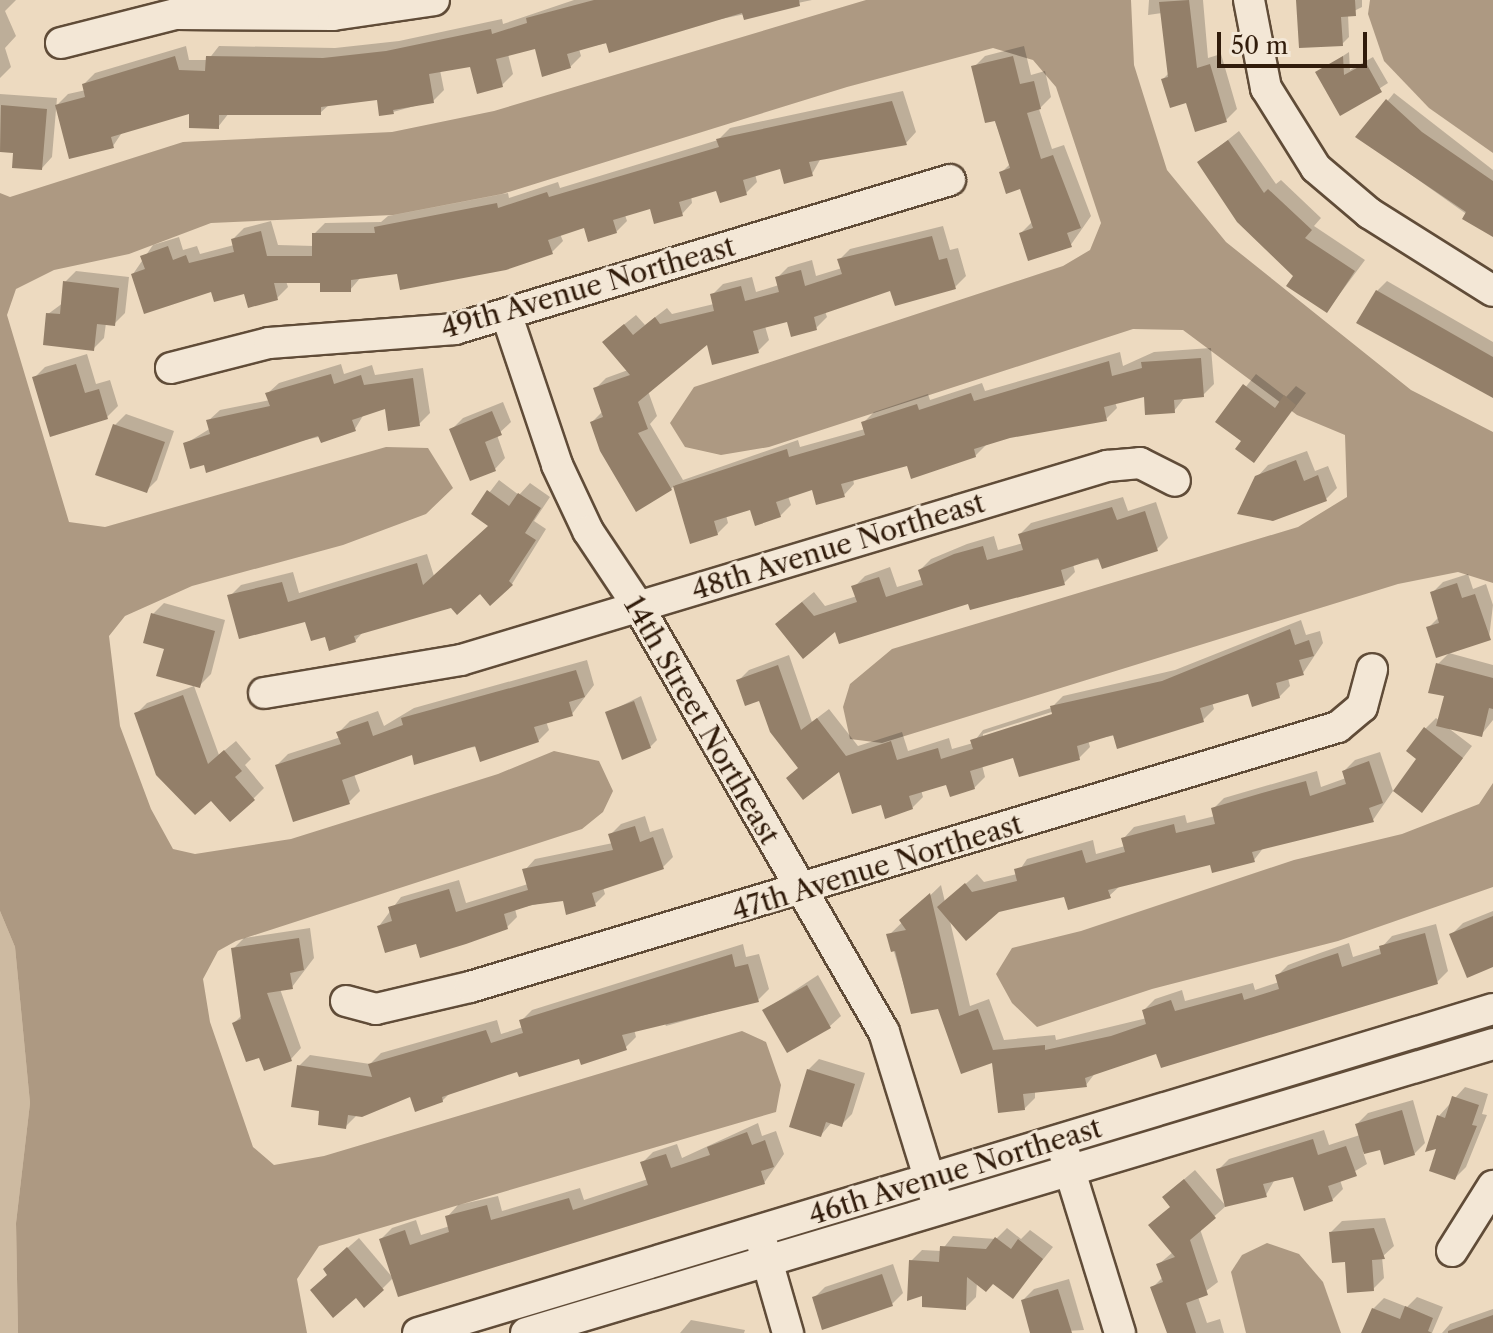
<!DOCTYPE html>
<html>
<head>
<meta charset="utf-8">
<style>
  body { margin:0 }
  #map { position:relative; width:1493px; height:1333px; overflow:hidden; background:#eddac0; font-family:"Libre Caslon Text",serif }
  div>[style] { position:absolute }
  .green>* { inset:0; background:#cdbaa1 }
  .water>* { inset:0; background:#ad9982 }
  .shadow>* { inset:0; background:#0003 }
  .building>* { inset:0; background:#937f69 }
  .roads { filter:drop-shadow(2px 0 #604c38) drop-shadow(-2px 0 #604c38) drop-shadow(0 2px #604c38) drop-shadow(0 -2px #604c38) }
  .minor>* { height:30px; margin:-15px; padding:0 15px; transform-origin:15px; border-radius:15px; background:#f3e7d6 }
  span { translate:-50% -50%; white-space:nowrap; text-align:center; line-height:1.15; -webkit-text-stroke:6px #f3e7d6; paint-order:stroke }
  .street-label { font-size:28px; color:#311c0b }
  .scale { position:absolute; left:1217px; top:32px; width:150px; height:36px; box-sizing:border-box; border:4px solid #311c0b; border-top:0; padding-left:10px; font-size:24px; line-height:28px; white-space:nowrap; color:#311c0b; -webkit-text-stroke:6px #f3e7d6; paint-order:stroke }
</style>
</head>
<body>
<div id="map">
  <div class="green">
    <i style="clip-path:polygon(0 911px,15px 947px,30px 1103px,16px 1223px,18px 1333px,0 1333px)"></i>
  </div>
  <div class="water">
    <i style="clip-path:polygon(866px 0,1131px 0,1134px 65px,1167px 170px,1226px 242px,1411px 390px,1493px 432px,1493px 583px,1458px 572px,1398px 584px,882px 743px,850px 739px,843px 707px,850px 684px,892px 649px,1298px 527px,1347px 497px,1345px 435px,1297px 415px,1183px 330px,1133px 329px,769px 447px,721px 455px,685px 447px,670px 423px,694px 387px,1063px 266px,1090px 250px,1101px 223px,1056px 87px,1033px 60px,993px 48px,847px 87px,502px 194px,393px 215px,211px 223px,129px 254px,54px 270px,16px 289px,7px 315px,69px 522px,105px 527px,386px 447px,428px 448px,453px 488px,426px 514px,343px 545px,192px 586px,125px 616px,109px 636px,120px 726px,151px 809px,173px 849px,195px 854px,291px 839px,498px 774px,554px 751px,599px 761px,613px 791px,603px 812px,582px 829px,236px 941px,218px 951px,203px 979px,210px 1022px,253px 1147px,274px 1165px,324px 1156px,742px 1031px,766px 1042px,781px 1085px,776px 1112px,319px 1246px,297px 1279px,307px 1333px,18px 1333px,16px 1223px,30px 1103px,15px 947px,0 911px,0 193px,10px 197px,183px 142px,392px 132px,494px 111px)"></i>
    <i style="clip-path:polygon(1370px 0,1493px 0,1493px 153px,1429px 108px,1384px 61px,1368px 14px)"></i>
    <i style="clip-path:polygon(1493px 783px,1493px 887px,1338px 941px,1152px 989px,1037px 1027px,1012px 1003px,996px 974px,1012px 948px,1081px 931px,1294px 860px,1402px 834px,1479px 804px)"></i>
    <i style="clip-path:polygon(1267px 1243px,1299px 1254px,1323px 1282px,1341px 1333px,1246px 1333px,1231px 1272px,1242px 1255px)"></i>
  </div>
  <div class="shadow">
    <i style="clip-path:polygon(0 0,16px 0,5px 11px,16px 36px,5px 48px,11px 67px,0 78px)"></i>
    <i style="clip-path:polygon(574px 0,812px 0,579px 49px,581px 56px,570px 67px,536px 47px,508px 54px,513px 74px,502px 85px,471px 64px,440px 70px,444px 90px,433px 101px,393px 112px,379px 98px,330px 104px,320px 113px,229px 113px,218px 127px,191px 112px,123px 131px,113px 146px,57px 105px,68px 94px,86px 90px,84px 84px,95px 73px,186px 46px,189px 60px,208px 60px,219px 46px,335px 48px,399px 41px,502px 19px,503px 24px)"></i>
    <i style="clip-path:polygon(1149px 0,1203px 0,1208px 58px,1221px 54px,1237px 109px,1226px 120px,1187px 100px,1163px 79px,1169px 73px,1162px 13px,1148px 15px)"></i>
    <i style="clip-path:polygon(1298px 0,1362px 0,1362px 7px,1348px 14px,1349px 37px,1342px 44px)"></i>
    <i style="clip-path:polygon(1024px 46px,1031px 75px,1045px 71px,1051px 97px,1039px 109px,1052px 149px,1064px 145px,1091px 216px,1070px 246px,1021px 233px,1033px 221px,1022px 187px,1002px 172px,1011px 163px,974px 67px,985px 56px)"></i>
    <i style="clip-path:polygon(1349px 52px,1350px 70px,1373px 57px,1388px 83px,1341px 113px,1317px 73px)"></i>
    <i style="clip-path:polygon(903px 91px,916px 132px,906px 143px,821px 158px,812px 174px,782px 167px,755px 174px,757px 182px,746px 193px,721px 200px,718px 189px,691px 196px,692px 203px,682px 214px,651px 207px,625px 215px,627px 221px,616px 232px,585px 225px,560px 234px,563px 241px,552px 252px,361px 277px,350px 290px,322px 281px,286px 281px,288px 287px,277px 298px,133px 274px,153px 245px,179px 237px,183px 250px,197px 246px,200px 254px,234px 245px,233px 239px,244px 228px,271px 221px,278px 245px,314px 246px,314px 234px,325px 223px,381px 222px,388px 216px,508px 193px,509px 198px,558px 182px,560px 188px,718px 140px,730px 128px)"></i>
    <i style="clip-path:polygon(1394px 93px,1493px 170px,1493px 233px,1358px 137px)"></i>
    <i style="clip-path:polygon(0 94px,57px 98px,52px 157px,42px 168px,15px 151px,0 150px)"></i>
    <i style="clip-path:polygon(1239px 131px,1276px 184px,1281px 180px,1321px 218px,1314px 226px,1365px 260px,1327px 311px,1200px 162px)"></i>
    <i style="clip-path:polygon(943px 226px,950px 250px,958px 248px,966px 276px,955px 287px,892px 289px,825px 311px,827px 317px,816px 328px,789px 320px,765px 326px,769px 340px,758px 351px,708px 342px,648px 391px,657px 416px,650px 424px,683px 480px,798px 440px,800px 447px,865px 429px,863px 423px,874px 412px,928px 394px,930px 400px,982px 383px,985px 391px,1120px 352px,1123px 366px,1154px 352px,1211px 348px,1214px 384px,1203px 395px,1185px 397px,1174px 411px,1146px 395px,1115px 402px,1117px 408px,1106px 419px,1009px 436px,986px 445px,975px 456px,908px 463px,853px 479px,854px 484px,844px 495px,813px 488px,788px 496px,791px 505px,780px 516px,751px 507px,726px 515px,728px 523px,717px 534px,692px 541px,675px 485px,671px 489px,592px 422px,603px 411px,595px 389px,606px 378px,628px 370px,616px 331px,636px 315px,645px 325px,667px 308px,672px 314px,714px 304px,712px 295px,723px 284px,752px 277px,756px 292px,779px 285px,777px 278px,788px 267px,812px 260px,816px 276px,842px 268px,839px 260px,850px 249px)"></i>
    <i style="clip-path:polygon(76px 271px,129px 277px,125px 313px,114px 324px,106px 323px,104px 338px,93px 349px,48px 314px,63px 303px,65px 282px)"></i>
    <i style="clip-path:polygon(1387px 281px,1493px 342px,1493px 394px,1377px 291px)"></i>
    <i style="clip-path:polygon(87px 354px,96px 384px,110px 380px,118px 406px,107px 417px,34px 378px,45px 367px)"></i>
    <i style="clip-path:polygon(341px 364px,344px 374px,372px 365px,375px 375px,423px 368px,430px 413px,419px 424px,387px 406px,364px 414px,355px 429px,205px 462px,185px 444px,211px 428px,208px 421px,220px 410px,270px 400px,268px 393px,279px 383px)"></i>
    <i style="clip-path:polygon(1256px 374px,1286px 397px,1296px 386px,1306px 393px,1254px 461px,1244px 441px,1218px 422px)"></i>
    <i style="clip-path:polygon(503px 402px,511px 422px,497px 435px,505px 458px,495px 469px,452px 429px,463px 418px)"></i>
    <i style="clip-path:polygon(126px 414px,174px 431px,157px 480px,146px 491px,115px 425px)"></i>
    <i style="clip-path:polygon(1307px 451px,1315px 471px,1328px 466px,1337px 488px,1326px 499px,1257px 477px,1268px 465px)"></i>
    <i style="clip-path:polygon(499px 480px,519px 495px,530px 483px,550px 497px,534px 521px,546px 529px,512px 584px,364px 631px,355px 641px,326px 635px,306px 619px,230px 596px,241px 585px,293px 572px,299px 593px,427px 554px,434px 576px,490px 525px,473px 514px)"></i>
    <i style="clip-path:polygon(1123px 497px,1128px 511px,1156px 502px,1168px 538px,1157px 549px,1073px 564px,1075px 572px,1064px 583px,836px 628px,788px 613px,814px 592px,825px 606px,857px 596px,854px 587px,865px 576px,890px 567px,897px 587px,923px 579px,920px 570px,931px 559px,967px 544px,994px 536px,998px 550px,1023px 543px,1020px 534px,1031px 523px)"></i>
    <i style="clip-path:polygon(1468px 574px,1473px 589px,1486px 584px,1493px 605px,1489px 638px,1428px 628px,1440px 616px,1432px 593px,1443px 582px)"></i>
    <i style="clip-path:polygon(164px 603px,225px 620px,211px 674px,200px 685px,166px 647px,153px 614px)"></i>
    <i style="clip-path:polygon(evenodd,1301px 620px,1306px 635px,1320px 631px,1323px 643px,1303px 673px,1288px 678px,1290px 686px,1279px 697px,1249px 691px,1212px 702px,1214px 709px,1203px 720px,1088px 740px,1090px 747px,1079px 758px,1015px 755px,982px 765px,985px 777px,974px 788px,948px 782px,921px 790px,923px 797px,912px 808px,882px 802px,840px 769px,800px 767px,760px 698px,738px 681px,749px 670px,789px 655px,812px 722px,829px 709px,858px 746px,902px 732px,908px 751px,949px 738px,952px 749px,973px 743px,983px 730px,1051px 708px,1063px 696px,1175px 670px,1301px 620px,1061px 709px,1062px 713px,983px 738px,983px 734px,1061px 709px)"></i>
    <i style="clip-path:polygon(1449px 653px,1493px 665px,1493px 720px,1481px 735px,1447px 727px,1472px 746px,1432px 799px,1419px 759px,1425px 729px,1436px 718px,1440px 721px,1446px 695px,1438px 664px)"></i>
    <i style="clip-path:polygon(587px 660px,594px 685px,572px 714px,546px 721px,549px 730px,538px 741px,413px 753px,354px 774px,360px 791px,349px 802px,277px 765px,288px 754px,341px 737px,339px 732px,350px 721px,378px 711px,384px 726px,414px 708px)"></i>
    <i style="clip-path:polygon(194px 686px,219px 755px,236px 741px,251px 759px,245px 765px,264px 788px,253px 799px,136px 714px,147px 703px)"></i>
    <i style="clip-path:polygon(641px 696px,657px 740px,650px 747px,607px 713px)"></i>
    <i style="clip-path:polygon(1380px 752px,1393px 791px,1373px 820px,1264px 847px,1254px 860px,1212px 862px,1121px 885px,1109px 896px,1066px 894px,949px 917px,970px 1006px,989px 999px,1004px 1040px,1055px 1035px,1056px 1040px,1147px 1018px,1144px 1010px,1155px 999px,1182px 990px,1185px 1001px,1253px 983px,1255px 990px,1279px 982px,1277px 976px,1288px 965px,1320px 953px,1349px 943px,1353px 957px,1381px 948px,1392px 936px,1436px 924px,1448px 971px,1437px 982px,1157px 1051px,1096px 1072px,1086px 1085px,1035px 1091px,1035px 1098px,1024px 1109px,994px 1060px,939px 1007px,912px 1012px,889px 935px,941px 885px,945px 902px,977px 874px,984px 882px,1017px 874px,1027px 859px,1093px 840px,1096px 854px,1125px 846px,1124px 838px,1134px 827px,1185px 815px,1187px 823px,1215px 816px,1213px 809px,1224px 798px,1317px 771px,1321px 787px,1346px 778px,1344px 771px,1355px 760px)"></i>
    <i style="clip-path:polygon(645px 816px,650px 832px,663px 828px,673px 857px,663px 867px,603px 887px,605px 894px,595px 904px,564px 898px,515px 909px,517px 917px,507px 927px,417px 941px,379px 926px,401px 897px,459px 880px,466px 903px,528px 884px,525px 870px,535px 859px,613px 843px,610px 835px,621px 824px)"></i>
    <i style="clip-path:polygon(1493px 911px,1493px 965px,1452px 934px,1463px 923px)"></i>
    <i style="clip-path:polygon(310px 928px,314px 958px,292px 987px,280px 989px,301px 1048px,291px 1059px,261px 1055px,234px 1023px,242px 1015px,233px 949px,244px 938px)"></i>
    <i style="clip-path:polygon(743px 944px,746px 957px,759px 954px,769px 989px,758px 1000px,666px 1026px,663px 1019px,634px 1029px,636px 1037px,625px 1048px,518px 1069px,451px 1092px,442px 1101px,412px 1095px,356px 1116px,345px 1127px,322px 1109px,299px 1066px,310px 1055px,370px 1064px,381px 1053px,497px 1020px,501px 1034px,523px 1027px,521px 1021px,532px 1010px)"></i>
    <i style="clip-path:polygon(818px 975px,841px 1016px,830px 1026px,765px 1010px)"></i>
    <i style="clip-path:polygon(819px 1059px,865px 1073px,852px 1114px,841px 1125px,832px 1122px,821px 1135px,808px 1070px)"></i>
    <i style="clip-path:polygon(1465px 1087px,1488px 1094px,1482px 1114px,1487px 1115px,1466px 1167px,1455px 1178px,1439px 1116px)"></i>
    <i style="clip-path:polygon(1413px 1100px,1425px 1143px,1414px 1154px,1381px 1147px,1363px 1152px,1367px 1164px,1340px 1180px,1343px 1189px,1332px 1200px,1294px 1175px,1275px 1179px,1266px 1195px,1218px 1170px,1229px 1159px,1324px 1130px,1329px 1145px,1360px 1135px,1357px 1124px,1368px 1113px)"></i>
    <i style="clip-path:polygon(758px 1123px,762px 1136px,776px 1131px,784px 1154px,764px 1183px,399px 1295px,381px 1239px,392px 1228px,416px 1220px,421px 1235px,450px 1226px,448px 1216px,458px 1205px,498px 1196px,502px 1211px,580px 1188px,584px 1200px,648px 1179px,642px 1163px,653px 1152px,677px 1144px,682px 1158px)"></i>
    <i style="clip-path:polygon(1195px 1170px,1226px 1206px,1200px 1229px,1218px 1282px,1198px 1297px,1207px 1323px,1220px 1319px,1224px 1333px,1169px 1333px,1153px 1287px,1163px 1277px,1159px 1264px,1173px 1252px,1175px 1187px)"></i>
    <i style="clip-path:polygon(1385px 1218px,1394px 1246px,1382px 1257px,1384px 1278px,1373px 1289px,1331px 1232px,1342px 1221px)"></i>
    <i style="clip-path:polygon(1007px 1228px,1021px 1239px,1030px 1230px,1053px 1247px,1013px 1297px,994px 1282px,977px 1282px,976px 1297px,965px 1308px,924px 1294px,911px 1261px,922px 1250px,941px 1251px,953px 1236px,996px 1239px)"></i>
    <i style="clip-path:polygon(359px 1238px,393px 1278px,382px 1289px,329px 1274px,336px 1258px)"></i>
    <i style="clip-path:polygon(893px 1264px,903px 1293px,892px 1304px,814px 1298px,825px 1287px)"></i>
    <i style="clip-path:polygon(1069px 1279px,1084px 1330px,1032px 1333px,1023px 1300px,1034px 1289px)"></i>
    <i style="clip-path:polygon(1417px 1297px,1443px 1307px,1432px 1333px,1365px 1333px,1373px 1309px,1384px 1298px,1407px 1307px)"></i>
    <i style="clip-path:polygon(1493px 1309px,1493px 1333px,1442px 1333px,1450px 1324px)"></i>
    <i style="clip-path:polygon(691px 1320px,745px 1330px,744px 1333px,680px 1333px)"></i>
  </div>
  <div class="building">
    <i style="clip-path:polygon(594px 0,799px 0,800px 6px,744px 20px,742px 13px,609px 53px,606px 43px,567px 54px,571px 68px,542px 77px,535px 49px,496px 59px,503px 87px,477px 94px,470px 67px,429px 74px,434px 103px,393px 110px,394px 114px,379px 116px,377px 100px,321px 107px,321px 115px,219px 115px,219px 129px,189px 128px,189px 114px,111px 137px,114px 148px,69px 159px,55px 105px,85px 97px,82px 84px,175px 56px,179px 70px,205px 71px,206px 56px,323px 58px,386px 51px,491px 29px,492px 34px,527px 23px,526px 18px)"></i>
    <i style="clip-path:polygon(1189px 0,1197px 68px,1210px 64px,1227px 122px,1195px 132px,1186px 103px,1170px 108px,1161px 79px,1168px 77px,1159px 2px)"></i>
    <i style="clip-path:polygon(1296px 0,1355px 0,1356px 16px,1341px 17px,1343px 46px,1299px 48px)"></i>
    <i style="clip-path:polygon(1013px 56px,1020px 84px,1034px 81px,1041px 109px,1027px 113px,1041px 159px,1053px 155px,1081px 228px,1067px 233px,1072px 247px,1028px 261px,1019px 233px,1033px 228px,1020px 189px,1006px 194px,999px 172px,1010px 168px,995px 121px,985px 123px,971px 66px)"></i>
    <i style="clip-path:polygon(1343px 56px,1344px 75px,1366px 63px,1382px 92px,1340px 116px,1315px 72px)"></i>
    <i style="clip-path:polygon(1386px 99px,1422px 132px,1493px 181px,1493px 237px,1462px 219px,1466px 212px,1355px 137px)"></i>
    <i style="clip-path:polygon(892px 101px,907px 145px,809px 162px,813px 176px,784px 184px,780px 169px,743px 180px,747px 195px,720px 203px,716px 191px,679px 202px,683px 216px,654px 224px,650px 209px,613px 220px,617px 233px,588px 242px,584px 228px,548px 240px,553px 254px,506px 270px,400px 290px,397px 274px,351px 280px,351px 292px,320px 292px,320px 283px,274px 283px,278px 300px,248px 308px,244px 294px,214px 302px,211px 292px,144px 314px,131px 274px,145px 269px,140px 256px,168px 246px,173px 260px,186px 255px,189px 263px,234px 252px,231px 239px,261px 231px,267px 256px,312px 256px,312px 233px,375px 233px,374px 227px,497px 203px,498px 208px,547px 192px,549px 197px,719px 147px,716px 139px)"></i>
    <i style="clip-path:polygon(1px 105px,47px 109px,42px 170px,12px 168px,13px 153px,0 152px)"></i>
    <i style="clip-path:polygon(1228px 140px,1264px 193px,1268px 189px,1312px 230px,1305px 238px,1355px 271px,1327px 313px,1286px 286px,1293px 276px,1237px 222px,1197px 162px)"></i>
    <i style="clip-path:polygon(932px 236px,939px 260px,947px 258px,956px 289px,895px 306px,890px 291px,814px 317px,817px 330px,791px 337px,787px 322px,753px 331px,759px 353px,712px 365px,707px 345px,638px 402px,648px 429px,638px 433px,672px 490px,636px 512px,600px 451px,590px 422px,603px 417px,593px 388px,630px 375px,602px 342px,624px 324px,633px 335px,655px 317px,660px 324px,714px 311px,710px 294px,741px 286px,745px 301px,779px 292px,775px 277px,801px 270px,805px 286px,842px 274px,837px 259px)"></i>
    <i style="clip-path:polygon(63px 281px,119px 288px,115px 326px,97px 324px,94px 351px,43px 345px,46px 313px,60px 314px)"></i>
    <i style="clip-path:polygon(1376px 290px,1493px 357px,1493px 398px,1356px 323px)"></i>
    <i style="clip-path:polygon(1201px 358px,1204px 397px,1174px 400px,1175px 413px,1145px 415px,1144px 397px,1104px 407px,1107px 421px,1010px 438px,974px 449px,976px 457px,911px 479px,907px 466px,841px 484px,845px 497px,816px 505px,812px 490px,776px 502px,781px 517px,755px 526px,750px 510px,714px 521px,718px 535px,690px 544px,673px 486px,787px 449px,789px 457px,865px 435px,861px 422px,917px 404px,919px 410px,971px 393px,974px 401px,1109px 361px,1112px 376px,1142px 368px,1141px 362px)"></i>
    <i style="clip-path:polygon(76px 364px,85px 393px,99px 389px,108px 419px,50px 437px,32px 377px)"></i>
    <i style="clip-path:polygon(331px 374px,334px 384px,361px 375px,364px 385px,413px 378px,420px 426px,388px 431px,385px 409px,352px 420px,356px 431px,321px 443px,318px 436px,206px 473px,204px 465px,190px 469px,183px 443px,210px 434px,206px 420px,270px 406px,265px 393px)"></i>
    <i style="clip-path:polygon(1243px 384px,1275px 408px,1284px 395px,1296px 405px,1254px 463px,1235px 449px,1241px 441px,1215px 422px)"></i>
    <i style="clip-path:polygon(492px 411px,502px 435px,485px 442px,496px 471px,470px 481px,449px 429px)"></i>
    <i style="clip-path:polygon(113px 424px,165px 442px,147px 493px,95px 475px)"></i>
    <i style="clip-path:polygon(1296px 460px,1304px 481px,1318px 475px,1327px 501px,1273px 521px,1237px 514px,1255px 476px)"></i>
    <i style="clip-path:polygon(487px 490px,509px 506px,518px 493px,541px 508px,525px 533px,536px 540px,509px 581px,513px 585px,490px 606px,480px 594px,457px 615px,451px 608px,354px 636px,356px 642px,329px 651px,325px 637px,311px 641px,305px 622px,239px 639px,227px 595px,282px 582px,288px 602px,417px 563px,423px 585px,488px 526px,471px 514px)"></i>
    <i style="clip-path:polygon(1112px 507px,1117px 520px,1145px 511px,1158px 551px,1102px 569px,1098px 558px,1061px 570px,1065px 585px,970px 610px,968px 604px,839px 644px,835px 632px,803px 659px,775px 624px,802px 602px,814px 616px,857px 602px,851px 586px,879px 577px,886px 597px,923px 585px,918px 570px,954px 554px,983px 546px,987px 560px,1023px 550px,1018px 534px)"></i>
    <i style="clip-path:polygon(1457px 583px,1462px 598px,1475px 594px,1491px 640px,1436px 658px,1426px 627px,1439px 623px,1430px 592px)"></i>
    <i style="clip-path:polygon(151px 613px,215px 631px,200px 688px,156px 676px,164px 649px,143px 643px)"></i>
    <i style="clip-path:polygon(1290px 629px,1295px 645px,1309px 640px,1314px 656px,1299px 660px,1304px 675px,1276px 683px,1280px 698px,1252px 707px,1248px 694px,1200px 708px,1204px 722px,1117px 749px,1113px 735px,1077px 746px,1080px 760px,1019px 777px,1013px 758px,970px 771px,975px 789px,950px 797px,946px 785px,909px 796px,913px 809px,885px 819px,881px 805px,852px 814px,839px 772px,803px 800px,786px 778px,798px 768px,770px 732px,759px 701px,745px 706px,736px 680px,778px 665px,801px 730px,817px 718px,846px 756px,891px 741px,897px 760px,938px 748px,941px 759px,973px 749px,970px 740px,1052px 714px,1050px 706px,1162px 681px)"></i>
    <i style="clip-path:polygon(1436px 663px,1493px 678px,1493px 709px,1489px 708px,1482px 737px,1436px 726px,1444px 696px,1428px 693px)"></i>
    <i style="clip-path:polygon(576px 670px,585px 697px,569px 702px,573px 716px,534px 727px,539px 742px,480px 762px,475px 746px,414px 765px,412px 755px,342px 780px,350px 804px,293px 822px,275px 765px,341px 744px,336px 732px,368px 721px,373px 736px,403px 725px,401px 718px)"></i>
    <i style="clip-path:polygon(183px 695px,208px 764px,224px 750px,242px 771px,235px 777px,255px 800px,230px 822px,211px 801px,195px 815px,156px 775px,134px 713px)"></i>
    <i style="clip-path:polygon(634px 701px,651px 748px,622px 760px,605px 712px)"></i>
    <i style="clip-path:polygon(1424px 727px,1463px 758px,1422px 813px,1393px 791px,1416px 759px,1406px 751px)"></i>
    <i style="clip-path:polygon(1369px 761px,1383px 803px,1369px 808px,1374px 822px,1252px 852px,1255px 862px,1212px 873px,1210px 865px,1108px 890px,1111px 898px,1068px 910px,1064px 897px,999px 912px,966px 941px,937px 907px,965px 883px,972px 892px,1017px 881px,1014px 869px,1082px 850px,1086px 863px,1125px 852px,1121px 838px,1174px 824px,1176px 833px,1215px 824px,1211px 808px,1262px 793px,1306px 781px,1310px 796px,1346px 784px,1342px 771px)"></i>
    <i style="clip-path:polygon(635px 826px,640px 842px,653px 837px,664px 869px,592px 893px,596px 906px,566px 915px,563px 901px,532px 905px,504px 914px,508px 929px,466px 944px,420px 958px,416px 944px,385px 953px,377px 926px,392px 921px,388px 907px,449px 889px,456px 912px,528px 890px,522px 869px,613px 850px,608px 834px)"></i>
    <i style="clip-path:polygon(930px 893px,959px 1016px,978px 1009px,993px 1050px,1045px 1045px,1045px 1050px,1111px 1036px,1146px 1024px,1142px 1010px,1171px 1000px,1175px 1011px,1242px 993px,1244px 1000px,1279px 989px,1275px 975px,1308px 963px,1338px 953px,1342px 967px,1381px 954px,1379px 946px,1425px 933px,1438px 984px,1161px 1068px,1156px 1054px,1085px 1078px,1087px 1087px,1023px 1094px,1025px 1110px,998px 1113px,992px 1063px,961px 1074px,938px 1009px,911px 1014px,895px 951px,891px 952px,886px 934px,906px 930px,899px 920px)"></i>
    <i style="clip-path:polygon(1493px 916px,1493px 967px,1467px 978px,1449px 934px)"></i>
    <i style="clip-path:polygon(299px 938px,304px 970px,290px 973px,293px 989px,267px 993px,292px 1061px,264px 1071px,259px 1058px,246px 1062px,232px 1023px,241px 1019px,231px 948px)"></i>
    <i style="clip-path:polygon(732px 954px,735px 967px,748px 964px,759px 1002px,622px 1035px,627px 1050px,581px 1065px,579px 1059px,519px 1077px,517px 1072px,442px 1097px,443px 1102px,415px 1112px,410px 1097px,362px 1117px,348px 1115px,346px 1129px,318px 1125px,319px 1111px,291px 1107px,297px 1065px,372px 1077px,368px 1064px,486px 1030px,491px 1043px,523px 1033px,519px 1020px)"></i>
    <i style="clip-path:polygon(807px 985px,831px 1028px,787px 1053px,762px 1010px)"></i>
    <i style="clip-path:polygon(807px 1069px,855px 1084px,842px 1127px,826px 1122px,821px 1137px,789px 1127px)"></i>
    <i style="clip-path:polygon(1452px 1096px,1479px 1105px,1472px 1125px,1477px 1126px,1455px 1180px,1429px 1171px,1436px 1149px,1425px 1152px,1437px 1115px,1445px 1118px)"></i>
    <i style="clip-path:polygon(1402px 1110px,1415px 1155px,1384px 1165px,1380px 1150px,1364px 1154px,1355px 1124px)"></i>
    <i style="clip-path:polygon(747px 1132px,752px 1145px,765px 1140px,774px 1167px,761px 1171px,765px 1184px,398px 1297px,379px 1239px,405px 1230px,410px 1245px,449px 1232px,445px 1216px,487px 1205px,491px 1220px,569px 1198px,573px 1210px,648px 1185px,640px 1162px,666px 1154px,671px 1168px,710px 1155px,707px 1147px)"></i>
    <i style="clip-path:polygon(1313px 1139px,1318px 1155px,1346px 1146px,1357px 1176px,1328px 1186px,1333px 1201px,1304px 1211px,1293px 1177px,1263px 1184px,1267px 1197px,1225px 1207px,1216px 1169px)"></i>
    <i style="clip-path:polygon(1184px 1179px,1216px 1218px,1190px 1240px,1208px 1295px,1186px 1303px,1196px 1333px,1167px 1333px,1150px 1287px,1163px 1282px,1156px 1264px,1175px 1257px,1148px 1225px,1170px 1207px,1162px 1197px)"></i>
    <i style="clip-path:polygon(1374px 1228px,1385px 1259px,1372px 1260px,1374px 1291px,1347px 1293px,1345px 1262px,1332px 1263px,1329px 1232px)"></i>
    <i style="clip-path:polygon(995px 1237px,1011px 1249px,1018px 1239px,1043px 1259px,1013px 1299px,993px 1284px,986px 1292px,967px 1277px,966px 1310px,922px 1307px,922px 1296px,907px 1301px,909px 1260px,939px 1262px,940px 1246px,986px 1249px)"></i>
    <i style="clip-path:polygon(347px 1247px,384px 1290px,364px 1308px,356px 1298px,333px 1318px,310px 1290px,327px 1275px,323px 1269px)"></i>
    <i style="clip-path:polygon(882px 1274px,893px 1306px,822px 1330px,812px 1297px)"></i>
    <i style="clip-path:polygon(1058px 1289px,1072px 1333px,1030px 1333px,1021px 1300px)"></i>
    <i style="clip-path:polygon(1405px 1306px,1433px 1318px,1428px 1331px,1432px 1333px,1361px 1333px,1372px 1308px,1400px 1319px)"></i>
    <i style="clip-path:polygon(1493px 1315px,1493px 1333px,1448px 1333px,1448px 1331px)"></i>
  </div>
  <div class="roads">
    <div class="minor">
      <i style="left:1249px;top:0;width:90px;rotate:79.1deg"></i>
      <i style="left:1266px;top:88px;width:94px;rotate:58deg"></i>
      <i style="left:1316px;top:168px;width:70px;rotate:40.3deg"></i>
      <i style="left:1369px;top:213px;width:146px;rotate:32.2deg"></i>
      <i style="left:61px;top:43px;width:119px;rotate:-14.2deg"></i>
      <i style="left:176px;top:14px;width:157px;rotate:0.4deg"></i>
      <i style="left:333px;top:15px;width:102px;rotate:-8.4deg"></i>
      <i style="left:507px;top:316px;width:157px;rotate:71.4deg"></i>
      <i style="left:557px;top:465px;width:73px;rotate:64.8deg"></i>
      <i style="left:588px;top:531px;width:90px;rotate:56.3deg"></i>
      <i style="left:638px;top:606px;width:492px;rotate:60deg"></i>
      <i style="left:884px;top:1032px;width:173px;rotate:72.8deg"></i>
      <i style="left:171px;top:368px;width:101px;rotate:-14.3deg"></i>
      <i style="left:269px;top:343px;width:187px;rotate:-4.3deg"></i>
      <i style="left:455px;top:329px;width:517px;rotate:-16.75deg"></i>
      <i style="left:264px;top:693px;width:200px;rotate:-9.5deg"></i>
      <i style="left:461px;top:660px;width:675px;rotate:-16.72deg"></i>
      <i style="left:1107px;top:466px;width:33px;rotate:-5deg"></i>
      <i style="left:1140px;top:463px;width:39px;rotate:27deg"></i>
      <i style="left:346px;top:1001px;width:31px;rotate:15deg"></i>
      <i style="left:376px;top:1009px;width:97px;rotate:-13.2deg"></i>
      <i style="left:470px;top:987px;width:906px;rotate:-16.68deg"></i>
      <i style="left:1338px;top:727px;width:31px;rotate:-40deg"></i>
      <i style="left:1362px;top:707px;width:39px;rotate:-75deg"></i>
      <i style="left:1064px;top:1152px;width:189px;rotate:72.8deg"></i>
      <i style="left:762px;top:1243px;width:94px;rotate:73.9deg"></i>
      <i style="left:1452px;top:1251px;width:77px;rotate:-57.8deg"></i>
      <i style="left:418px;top:1333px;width:1123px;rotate:-16.77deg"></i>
      <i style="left:526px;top:1333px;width:1009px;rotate:-16.64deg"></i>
    </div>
  </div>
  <div class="street-label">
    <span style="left:588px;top:287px;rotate:-16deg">49th Avenue Northeast</span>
    <span style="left:838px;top:546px;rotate:-17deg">48th Avenue Northeast</span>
    <span style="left:702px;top:720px;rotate:60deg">14th Street Northeast</span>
    <span style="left:877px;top:867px;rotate:-17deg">47th Avenue Northeast</span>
    <span style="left:955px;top:1171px;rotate:-17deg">46th Avenue Northeast</span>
  </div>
  <div class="scale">50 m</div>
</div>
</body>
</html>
